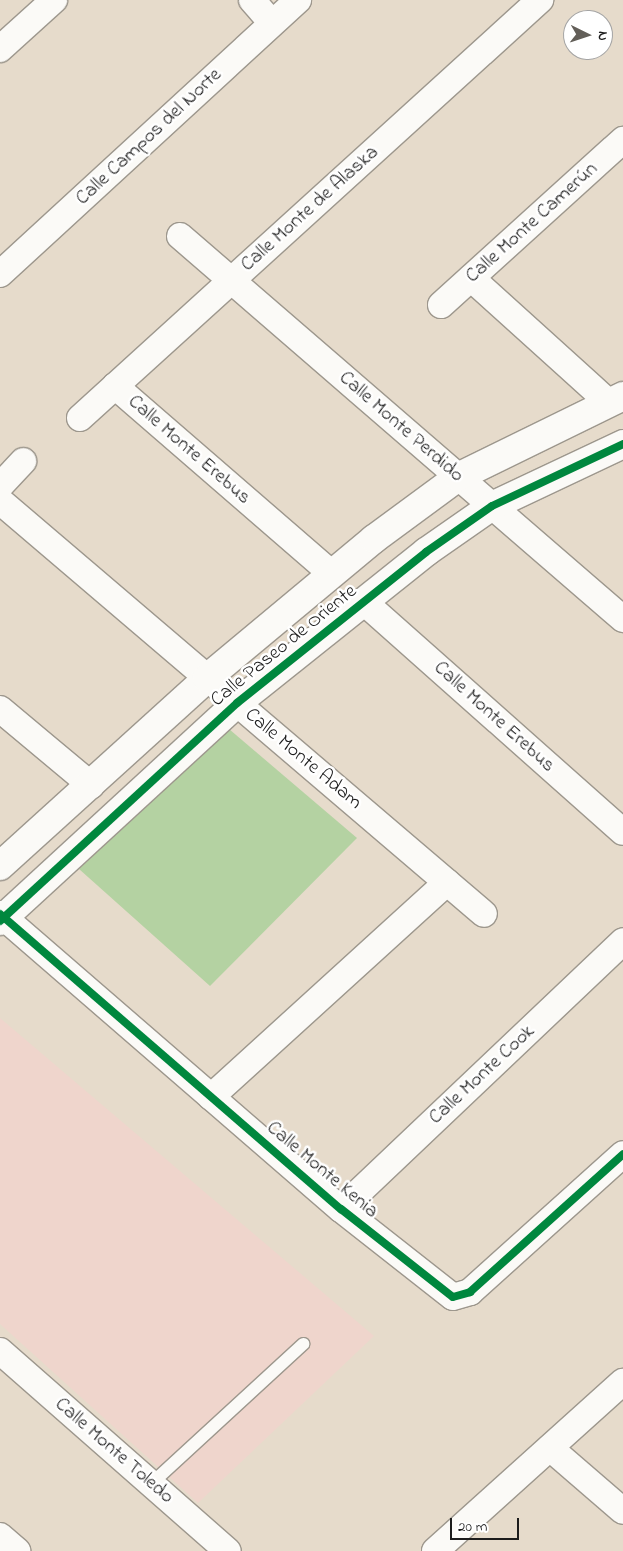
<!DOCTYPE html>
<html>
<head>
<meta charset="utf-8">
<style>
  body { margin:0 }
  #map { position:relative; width:623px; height:1551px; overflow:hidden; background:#e6dbcb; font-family:"Indie Flower",sans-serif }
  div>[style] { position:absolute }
  .built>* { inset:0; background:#efd5cc }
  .green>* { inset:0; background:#b4d2a2 }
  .roads { filter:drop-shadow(1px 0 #9d978d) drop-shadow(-1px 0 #9d978d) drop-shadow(0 1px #9d978d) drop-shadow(0 -1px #9d978d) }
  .service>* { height:12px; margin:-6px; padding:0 6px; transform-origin:6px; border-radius:6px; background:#fbfaf7 }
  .minor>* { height:26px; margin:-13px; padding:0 13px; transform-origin:13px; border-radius:13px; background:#fbfaf7 }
  .tertiary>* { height:28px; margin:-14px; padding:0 14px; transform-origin:14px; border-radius:14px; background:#fbfaf7 }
  .cycleway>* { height:8px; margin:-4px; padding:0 4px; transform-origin:4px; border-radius:4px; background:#00873e }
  span { translate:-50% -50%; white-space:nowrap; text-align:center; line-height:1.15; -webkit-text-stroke:5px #fff; paint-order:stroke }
  .street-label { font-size:20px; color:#1c1c1c }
  .north { position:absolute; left:563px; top:10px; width:50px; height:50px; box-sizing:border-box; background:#fff; border:1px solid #a4a4a4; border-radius:50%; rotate:94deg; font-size:14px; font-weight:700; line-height:20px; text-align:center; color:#1c1c1c }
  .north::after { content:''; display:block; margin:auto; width:18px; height:22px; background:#635f59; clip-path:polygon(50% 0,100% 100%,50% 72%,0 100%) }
  .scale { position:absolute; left:450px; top:1518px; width:69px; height:22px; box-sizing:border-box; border:2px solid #1c1c1c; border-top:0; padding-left:6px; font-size:15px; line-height:18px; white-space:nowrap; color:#1c1c1c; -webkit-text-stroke:4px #fff; paint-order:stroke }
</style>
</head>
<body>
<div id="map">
  <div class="built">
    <i style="clip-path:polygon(0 1018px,374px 1336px,198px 1503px,0 1324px)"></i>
  </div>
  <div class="green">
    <i style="clip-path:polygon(229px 729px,357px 838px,210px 986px,79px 869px)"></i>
  </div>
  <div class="roads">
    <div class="service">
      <i style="left:151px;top:1484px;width:207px;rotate:-42.6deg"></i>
    </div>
    <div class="minor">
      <i style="left:252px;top:0;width:30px;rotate:49deg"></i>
      <i style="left:0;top:49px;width:73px;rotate:-42.2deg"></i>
      <i style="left:180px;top:236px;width:586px;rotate:40.85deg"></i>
      <i style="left:0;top:274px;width:405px;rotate:-42.6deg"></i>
      <i style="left:471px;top:278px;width:185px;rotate:42.1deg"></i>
      <i style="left:441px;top:305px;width:246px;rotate:-42.2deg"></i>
      <i style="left:115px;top:386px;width:286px;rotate:40.9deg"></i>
      <i style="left:80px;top:418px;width:622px;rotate:-42.26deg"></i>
      <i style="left:0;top:486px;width:34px;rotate:-47deg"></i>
      <i style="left:0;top:501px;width:636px;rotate:40.47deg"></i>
      <i style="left:364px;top:602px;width:346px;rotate:41.6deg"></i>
      <i style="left:0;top:709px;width:119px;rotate:39.9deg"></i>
      <i style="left:0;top:914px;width:451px;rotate:40.9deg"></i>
      <i style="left:341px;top:1209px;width:142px;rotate:38.2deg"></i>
      <i style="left:453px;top:1297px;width:18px;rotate:-16deg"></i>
      <i style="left:470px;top:1292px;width:206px;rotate:-42deg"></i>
      <i style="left:211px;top:1097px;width:319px;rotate:-42.3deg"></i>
      <i style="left:341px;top:1209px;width:389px;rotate:-43.5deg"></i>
      <i style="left:0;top:1351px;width:303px;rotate:41.3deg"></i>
      <i style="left:550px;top:1448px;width:96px;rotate:40.8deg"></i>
      <i style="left:0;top:1536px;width:23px;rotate:41deg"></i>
      <i style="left:435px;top:1551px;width:253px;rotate:-42deg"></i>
    </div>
    <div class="tertiary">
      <i style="left:0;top:866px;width:280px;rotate:-42.2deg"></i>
      <i style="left:207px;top:678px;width:217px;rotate:-39.8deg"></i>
      <i style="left:374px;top:539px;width:104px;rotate:-36.4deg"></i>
      <i style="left:458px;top:477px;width:184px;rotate:-26.1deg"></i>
      <i style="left:0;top:921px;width:322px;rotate:-42.6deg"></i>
      <i style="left:237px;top:703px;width:242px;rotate:-38.6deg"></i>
      <i style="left:426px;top:552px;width:80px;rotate:-34.9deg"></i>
      <i style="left:492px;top:506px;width:145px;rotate:-25.3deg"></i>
    </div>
  </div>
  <div class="cycleway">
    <i style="left:0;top:914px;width:451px;rotate:40.9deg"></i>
    <i style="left:341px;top:1209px;width:142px;rotate:38.2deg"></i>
    <i style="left:453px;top:1297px;width:18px;rotate:-16deg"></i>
    <i style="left:470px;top:1292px;width:206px;rotate:-42deg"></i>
    <i style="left:0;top:921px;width:322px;rotate:-42.6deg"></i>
    <i style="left:237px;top:703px;width:242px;rotate:-38.6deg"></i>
    <i style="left:426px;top:552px;width:80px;rotate:-34.9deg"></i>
    <i style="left:492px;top:506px;width:145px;rotate:-25.3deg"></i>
  </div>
  <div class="street-label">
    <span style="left:149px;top:137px;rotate:-43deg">Calle Campos del Norte</span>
    <span style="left:310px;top:209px;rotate:-42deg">Calle Monte de Alaska</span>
    <span style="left:532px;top:223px;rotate:-42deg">Calle Monte Camerún</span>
    <span style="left:401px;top:427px;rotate:41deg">Calle Monte Perdido</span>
    <span style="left:189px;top:450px;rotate:41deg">Calle Monte Erebus</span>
    <span style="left:284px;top:646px;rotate:-39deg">Calle Paseo de Oriente</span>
    <span style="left:494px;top:717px;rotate:42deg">Calle Monte Erebus</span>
    <span style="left:303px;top:759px;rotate:40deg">Calle Monte Adam</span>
    <span style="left:482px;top:1075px;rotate:-43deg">Calle Monte Cook</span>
    <span style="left:322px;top:1170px;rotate:40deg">Calle Monte Kenia</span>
    <span style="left:114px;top:1451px;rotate:41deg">Calle Monte Toledo</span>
  </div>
  <div class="north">N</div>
  <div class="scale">20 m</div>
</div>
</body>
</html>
